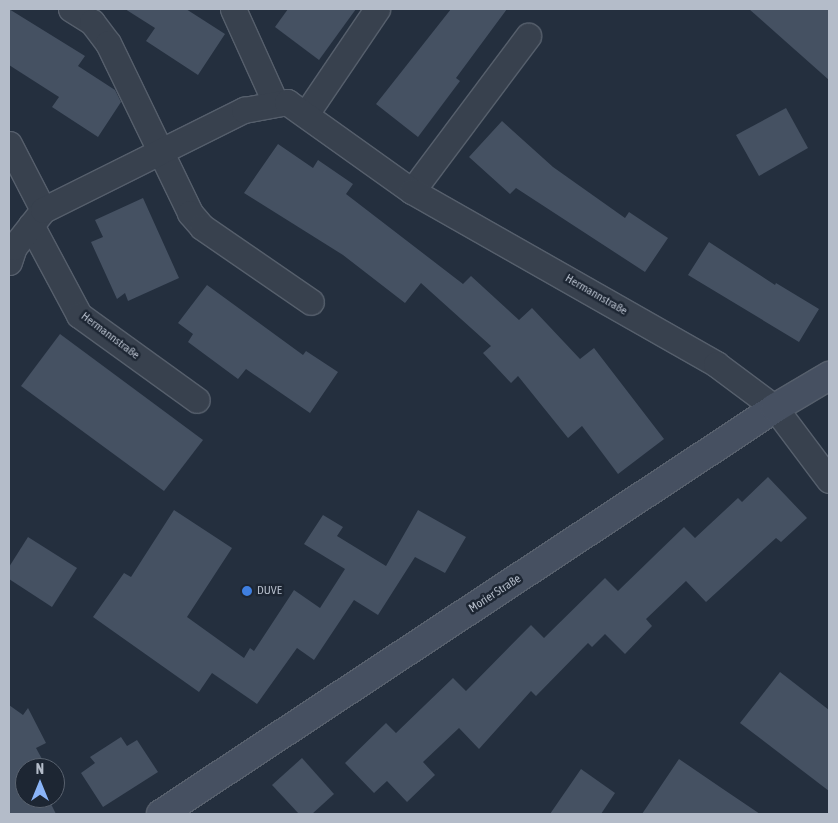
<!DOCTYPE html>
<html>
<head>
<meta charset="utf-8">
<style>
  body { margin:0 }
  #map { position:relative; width:838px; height:823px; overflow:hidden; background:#242f3e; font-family:"Asap Condensed",sans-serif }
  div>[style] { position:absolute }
  .building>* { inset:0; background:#455162 }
  .roads { filter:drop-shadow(1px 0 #565f6c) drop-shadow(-1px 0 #565f6c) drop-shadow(0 1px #565f6c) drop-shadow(0 -1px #565f6c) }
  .street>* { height:25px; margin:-12.5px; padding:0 12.5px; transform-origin:12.5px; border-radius:12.5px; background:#38414e }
  .secondary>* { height:28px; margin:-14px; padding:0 14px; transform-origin:14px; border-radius:14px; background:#465061 }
  .dots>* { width:14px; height:14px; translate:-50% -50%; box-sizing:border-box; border:2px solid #1d2633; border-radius:50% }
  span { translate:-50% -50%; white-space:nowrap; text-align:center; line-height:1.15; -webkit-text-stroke:5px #1d2633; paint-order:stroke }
  .street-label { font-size:12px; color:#b4bcc9 }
  .poi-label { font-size:12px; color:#b4bcc9 }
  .left { translate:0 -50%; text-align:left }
  .frame { position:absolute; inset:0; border:10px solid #b4bcc9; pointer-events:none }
  .north { position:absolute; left:15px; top:758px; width:50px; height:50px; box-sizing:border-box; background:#1d2633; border:1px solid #59626f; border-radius:50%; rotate:0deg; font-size:14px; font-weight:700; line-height:20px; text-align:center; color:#b4bcc9 }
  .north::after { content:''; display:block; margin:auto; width:18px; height:22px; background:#8ab4f8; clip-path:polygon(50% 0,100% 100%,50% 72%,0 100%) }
</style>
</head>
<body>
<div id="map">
  <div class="building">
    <i style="clip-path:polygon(9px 9px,85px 56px,78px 66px,115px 90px,121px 102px,98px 137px,52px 107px,59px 97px,9px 65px)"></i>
    <i style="clip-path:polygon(125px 9px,186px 9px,225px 34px,198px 75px,146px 41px,155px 28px)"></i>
    <i style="clip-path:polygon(288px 9px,356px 9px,319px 60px,275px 27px)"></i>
    <i style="clip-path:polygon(451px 9px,507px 9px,456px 78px,460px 81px,418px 137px,376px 104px)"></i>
    <i style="clip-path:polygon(749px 9px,829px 9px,829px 80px)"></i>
    <i style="clip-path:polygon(786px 108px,808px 148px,759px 176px,736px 135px)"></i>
    <i style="clip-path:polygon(502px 121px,553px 167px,625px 218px,629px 212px,668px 238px,645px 272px,516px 188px,510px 194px,469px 157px)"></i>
    <i style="clip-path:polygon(278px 144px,313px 168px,318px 160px,353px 184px,346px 194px,463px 284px,471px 276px,519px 320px,532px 308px,580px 359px,594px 348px,664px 439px,618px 474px,582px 426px,568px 438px,518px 376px,511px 383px,483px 353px,491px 346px,421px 283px,405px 303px,343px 255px,244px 193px)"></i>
    <i style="clip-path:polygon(143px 198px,179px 278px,128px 301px,125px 293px,117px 299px,91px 242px,103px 237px,95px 220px)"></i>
    <i style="clip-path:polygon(709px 242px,775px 285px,776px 283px,819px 309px,799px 342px,688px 275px)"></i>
    <i style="clip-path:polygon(207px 285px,303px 355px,306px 351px,338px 372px,310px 413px,246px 369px,238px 379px,188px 342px,193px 334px,178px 323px)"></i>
    <i style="clip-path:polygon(60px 334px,203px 440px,164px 491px,21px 386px)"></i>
    <i style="clip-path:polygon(768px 477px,807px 518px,781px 542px,776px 538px,706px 602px,686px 581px,646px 619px,652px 626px,625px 654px,605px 634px,592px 647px,588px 643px,536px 696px,531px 691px,479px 749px,459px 728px,423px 762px,435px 775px,407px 802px,387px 781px,374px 793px,345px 763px,386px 723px,396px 733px,453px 678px,466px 691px,531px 625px,544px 638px,605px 578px,618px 591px,684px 527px,695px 538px,738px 498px,742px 502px)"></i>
    <i style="clip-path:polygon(174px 510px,232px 548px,187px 617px,244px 658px,250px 648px,254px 651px,294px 590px,320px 608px,345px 569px,304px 544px,323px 515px,343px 527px,337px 536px,386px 566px,418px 510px,466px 537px,445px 573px,415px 557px,378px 615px,354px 600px,314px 660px,297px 648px,257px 704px,212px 673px,199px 692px,93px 617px,124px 573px,131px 577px)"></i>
    <i style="clip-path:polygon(28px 537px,77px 568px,52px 607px,9px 579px,9px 567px)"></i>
    <i style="clip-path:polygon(780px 672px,829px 710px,829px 791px,740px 723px)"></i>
    <i style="clip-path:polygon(9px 705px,23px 715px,28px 708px,46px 743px,36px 748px,47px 768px,25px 768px,25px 798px,48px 798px,56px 814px,9px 814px)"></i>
    <i style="clip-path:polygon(121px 737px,127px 746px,137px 740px,158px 772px,103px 807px,81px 773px,95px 763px,90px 757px)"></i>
    <i style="clip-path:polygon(302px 758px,334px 794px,312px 814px,299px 814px,272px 785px)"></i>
    <i style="clip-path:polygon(679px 759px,720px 787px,760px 814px,642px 814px)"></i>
    <i style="clip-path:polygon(581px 769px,615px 793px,601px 814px,550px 814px)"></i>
  </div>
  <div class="roads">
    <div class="street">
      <i style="left:71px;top:9px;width:25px;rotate:32deg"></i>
      <i style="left:92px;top:22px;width:26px;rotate:53deg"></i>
      <i style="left:108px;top:43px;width:189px;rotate:64.2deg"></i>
      <i style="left:190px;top:213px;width:18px;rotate:49deg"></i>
      <i style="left:202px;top:227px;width:132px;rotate:34.5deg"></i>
      <i style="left:233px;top:9px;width:102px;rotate:65.7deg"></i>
      <i style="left:306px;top:114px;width:127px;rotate:-55.9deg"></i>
      <i style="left:9px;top:144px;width:74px;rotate:62.7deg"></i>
      <i style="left:412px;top:191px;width:194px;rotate:-53.2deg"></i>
      <i style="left:31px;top:225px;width:102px;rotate:61.9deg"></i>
      <i style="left:79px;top:315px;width:145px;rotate:35.8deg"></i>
      <i style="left:9px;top:262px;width:16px;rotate:-72deg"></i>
      <i style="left:14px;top:247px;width:47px;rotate:-51.9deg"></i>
      <i style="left:43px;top:210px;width:225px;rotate:-26.5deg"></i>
      <i style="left:244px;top:110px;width:44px;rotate:-10.5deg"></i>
      <i style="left:287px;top:102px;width:153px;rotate:35.5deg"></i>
      <i style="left:412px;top:191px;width:350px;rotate:29.6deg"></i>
      <i style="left:716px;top:364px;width:74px;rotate:36.7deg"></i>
      <i style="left:775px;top:408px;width:90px;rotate:53.1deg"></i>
    </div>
    <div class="secondary">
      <i style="left:161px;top:814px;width:736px;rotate:-33.47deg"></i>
      <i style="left:775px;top:408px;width:63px;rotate:-30.7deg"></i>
    </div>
  </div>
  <div class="dots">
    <i style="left:247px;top:591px;background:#3f7fe0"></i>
  </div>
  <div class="street-label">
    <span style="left:596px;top:295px;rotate:30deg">Hermannstraße</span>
    <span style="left:110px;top:336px;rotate:37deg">Hermannstraße</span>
    <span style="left:495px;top:594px;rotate:-33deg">Morier Straße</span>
  </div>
  <div class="poi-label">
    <span class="left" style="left:257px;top:591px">DUVE</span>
  </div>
  <div class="frame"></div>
  <div class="north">N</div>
</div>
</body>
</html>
